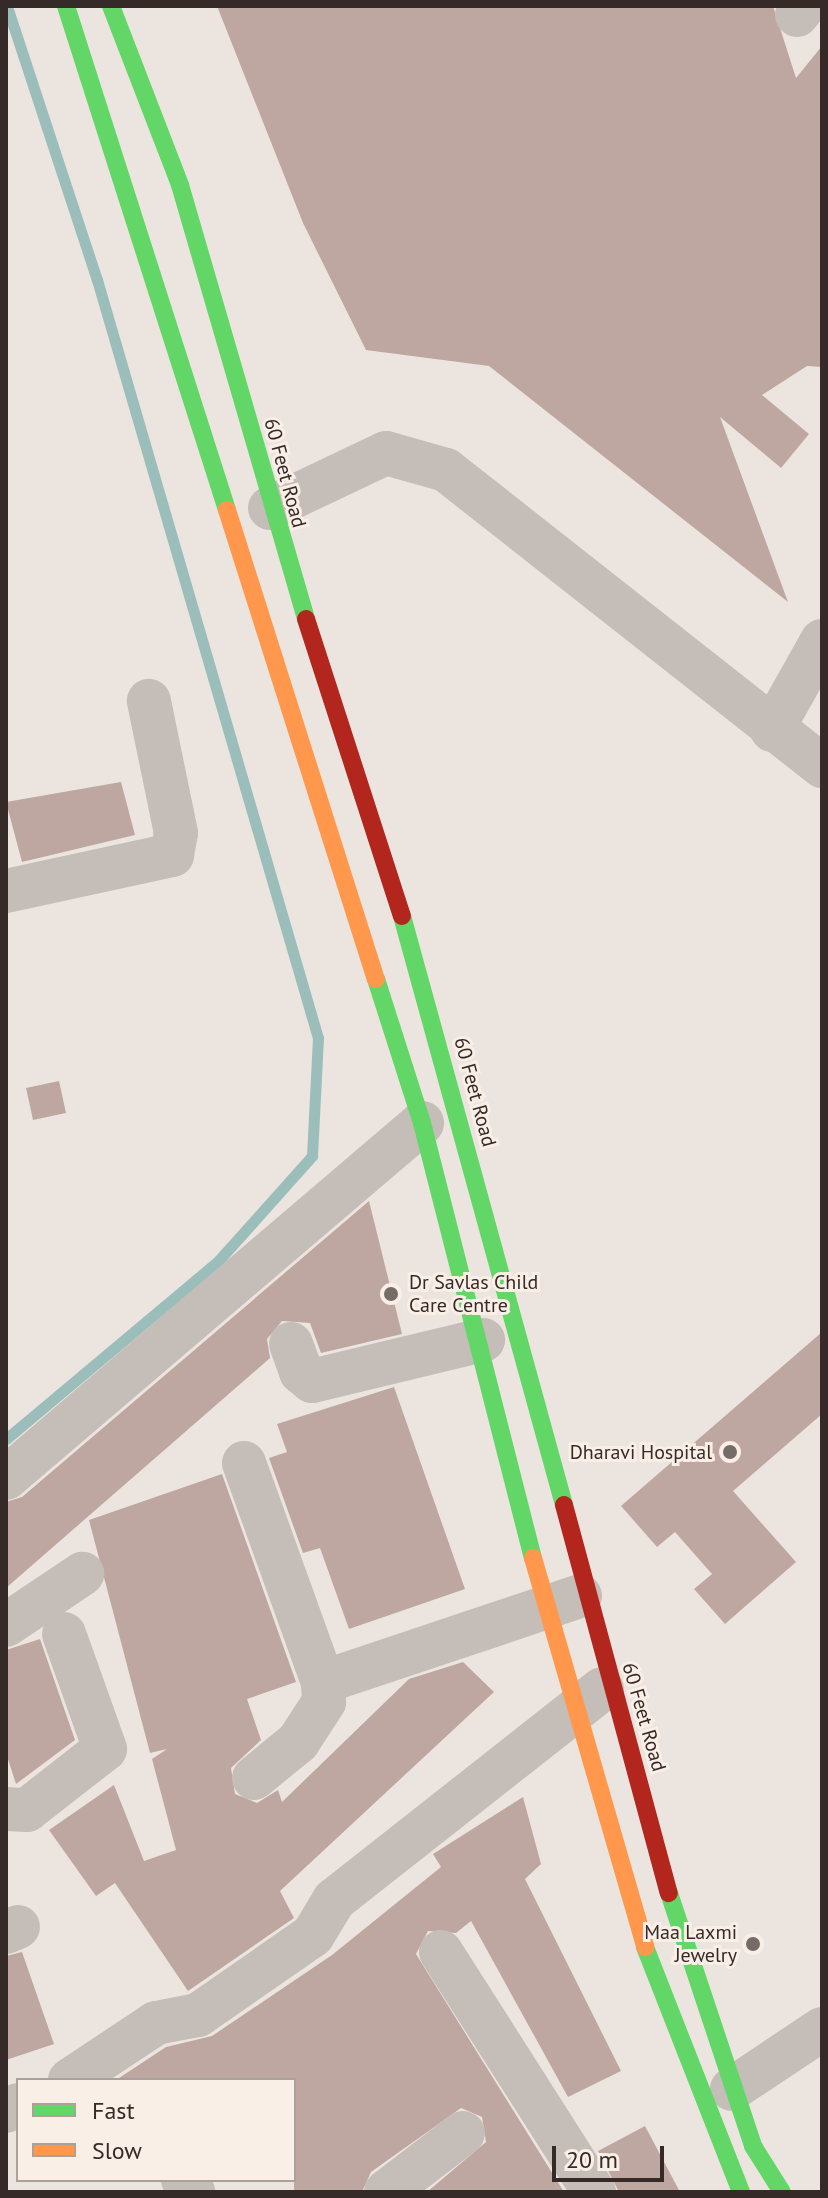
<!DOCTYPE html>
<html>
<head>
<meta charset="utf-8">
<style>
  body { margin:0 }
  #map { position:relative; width:828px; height:2198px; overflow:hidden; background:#ece5df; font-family:"PT Sans",sans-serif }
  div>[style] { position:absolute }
  .stream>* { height:11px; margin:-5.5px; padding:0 5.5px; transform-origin:5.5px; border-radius:5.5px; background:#9cbebb }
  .building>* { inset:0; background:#bfa7a1 }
  .street>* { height:44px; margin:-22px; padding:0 22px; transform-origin:22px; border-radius:22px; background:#c5bdb8 }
  .fast>* { height:18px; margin:-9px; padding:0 9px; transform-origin:9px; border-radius:9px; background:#63d668 }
  .slow>* { height:18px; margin:-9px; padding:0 9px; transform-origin:9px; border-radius:9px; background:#ff974d }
  .jam>* { height:18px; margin:-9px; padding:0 9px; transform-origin:9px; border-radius:9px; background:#b3261e }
  .dots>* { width:22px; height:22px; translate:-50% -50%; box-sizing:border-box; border:4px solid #f9efe6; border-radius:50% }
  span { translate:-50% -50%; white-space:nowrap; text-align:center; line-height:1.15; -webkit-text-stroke:6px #f9efe6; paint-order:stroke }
  .street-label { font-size:20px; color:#352a27 }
  .poi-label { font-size:20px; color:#352a27 }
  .left { translate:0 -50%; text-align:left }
  .right { translate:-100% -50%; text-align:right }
  .frame { position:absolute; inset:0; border:8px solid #352a27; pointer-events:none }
  .legend { position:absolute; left:16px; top:2078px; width:280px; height:104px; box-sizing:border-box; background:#f9efe6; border:2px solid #aba09a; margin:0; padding:10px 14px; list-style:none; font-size:24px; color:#352a27 }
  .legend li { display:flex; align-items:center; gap:16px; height:40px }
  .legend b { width:40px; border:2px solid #aba09a }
  .scale { position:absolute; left:552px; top:2146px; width:112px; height:36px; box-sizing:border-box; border:4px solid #352a27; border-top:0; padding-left:10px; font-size:24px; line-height:28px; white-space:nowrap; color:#352a27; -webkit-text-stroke:6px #f9efe6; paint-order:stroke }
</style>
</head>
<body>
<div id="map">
  <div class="stream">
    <i style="left:6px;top:1439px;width:278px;rotate:-40deg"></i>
    <i style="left:219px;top:1260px;width:140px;rotate:-48.2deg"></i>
    <i style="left:312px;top:1156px;width:118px;rotate:-87.1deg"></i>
    <i style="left:318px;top:1038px;width:790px;rotate:-106.25deg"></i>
    <i style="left:97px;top:280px;width:288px;rotate:-108.2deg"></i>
  </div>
  <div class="building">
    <i style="clip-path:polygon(217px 6px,773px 6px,796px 78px,822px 46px,822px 367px,807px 366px,762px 395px,809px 434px,781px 468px,720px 417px,788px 602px,489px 366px,366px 350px,303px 223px)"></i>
    <i style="clip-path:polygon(121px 782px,135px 835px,22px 862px,6px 802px)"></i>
    <i style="clip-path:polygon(59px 1081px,66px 1113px,33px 1120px,26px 1088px)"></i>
    <i style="clip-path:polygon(369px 1201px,402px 1334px,321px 1353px,310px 1323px,282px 1321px,267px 1339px,270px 1358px,6px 1588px,6px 1502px,22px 1497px)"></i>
    <i style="clip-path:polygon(822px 1332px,822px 1414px,733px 1491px,796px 1562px,725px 1624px,694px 1589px,712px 1574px,675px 1532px,657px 1547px,621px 1506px)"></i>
    <i style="clip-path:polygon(394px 1387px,465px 1589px,349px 1629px,320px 1548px,303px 1553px,269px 1458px,287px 1452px,277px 1424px)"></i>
    <i style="clip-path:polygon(222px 1474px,296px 1682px,247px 1699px,261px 1740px,231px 1768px,235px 1794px,257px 1803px,278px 1790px,282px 1802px,409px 1679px,463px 1662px,494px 1692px,280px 1891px,294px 1918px,188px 1991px,115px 1883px,96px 1896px,49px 1830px,114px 1785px,144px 1861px,176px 1850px,152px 1759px,167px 1749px,150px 1753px,89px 1520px)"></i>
    <i style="clip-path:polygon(40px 1639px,75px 1740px,16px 1784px,6px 1753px,6px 1650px)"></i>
    <i style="clip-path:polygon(523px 1797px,541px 1864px,525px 1879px,621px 2071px,568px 2097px,471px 1921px,456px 1933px,428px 1931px,416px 1954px,564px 2192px,427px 2192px,486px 2142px,482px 2117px,461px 2108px,371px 2172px,362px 2192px,294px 2192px,294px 2080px,116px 2080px,166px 2047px,212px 2036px,332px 1955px,441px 1867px,433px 1854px)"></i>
    <i style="clip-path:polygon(22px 1952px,54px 2044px,6px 2060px,6px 1956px)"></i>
    <i style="clip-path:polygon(645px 2126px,680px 2192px,619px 2192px,598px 2151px)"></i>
  </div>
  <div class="street">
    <i style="left:797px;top:15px;width:11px;rotate:-52deg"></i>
    <i style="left:270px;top:508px;width:128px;rotate:-25.4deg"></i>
    <i style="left:386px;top:453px;width:62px;rotate:15.8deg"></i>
    <i style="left:446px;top:470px;width:479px;rotate:38.2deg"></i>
    <i style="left:772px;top:730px;width:102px;rotate:-60.7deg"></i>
    <i style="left:6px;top:891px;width:170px;rotate:-12.2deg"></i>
    <i style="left:172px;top:855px;width:22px;rotate:-80deg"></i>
    <i style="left:176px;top:833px;width:135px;rotate:-101.6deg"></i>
    <i style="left:291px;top:1344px;width:30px;rotate:70deg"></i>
    <i style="left:301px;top:1372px;width:14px;rotate:39deg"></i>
    <i style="left:312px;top:1381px;width:176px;rotate:-13.5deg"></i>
    <i style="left:244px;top:1463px;width:233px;rotate:70.2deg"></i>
    <i style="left:6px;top:1478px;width:547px;rotate:-40.48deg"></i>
    <i style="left:6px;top:1625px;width:92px;rotate:-33.9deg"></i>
    <i style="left:254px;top:1778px;width:57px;rotate:-39.3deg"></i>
    <i style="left:298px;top:1742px;width:48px;rotate:-57deg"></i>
    <i style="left:324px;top:1702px;width:20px;rotate:-93deg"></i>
    <i style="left:323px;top:1682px;width:271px;rotate:-18.5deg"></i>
    <i style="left:6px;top:1809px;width:21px;rotate:3deg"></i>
    <i style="left:27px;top:1810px;width:99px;rotate:-38deg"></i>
    <i style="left:105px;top:1749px;width:122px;rotate:-109.6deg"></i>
    <i style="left:6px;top:1932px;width:13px;rotate:-23deg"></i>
    <i style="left:441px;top:1952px;width:285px;rotate:57.5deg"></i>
    <i style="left:70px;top:2080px;width:103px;rotate:-33.5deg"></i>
    <i style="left:156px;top:2023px;width:43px;rotate:-10.8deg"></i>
    <i style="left:198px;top:2015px;width:140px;rotate:-34.8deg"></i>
    <i style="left:313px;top:1935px;width:41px;rotate:-59deg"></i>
    <i style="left:334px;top:1900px;width:341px;rotate:-38.2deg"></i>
    <i style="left:732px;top:2089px;width:108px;rotate:-33.7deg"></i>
    <i style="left:6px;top:2111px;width:13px;rotate:-27deg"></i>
    <i style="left:183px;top:2180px;width:16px;rotate:50deg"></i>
    <i style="left:386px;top:2192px;width:97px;rotate:-37.5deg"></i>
  </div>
  <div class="fast">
    <i style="left:66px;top:6px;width:529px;rotate:72.28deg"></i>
    <i style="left:111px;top:6px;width:192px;rotate:68.9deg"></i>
    <i style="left:180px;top:185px;width:452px;rotate:73.8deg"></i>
    <i style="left:402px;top:916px;width:611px;rotate:74.62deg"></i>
    <i style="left:376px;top:979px;width:151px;rotate:72.3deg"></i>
    <i style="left:422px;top:1123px;width:449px;rotate:75.7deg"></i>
    <i style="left:669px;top:1893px;width:267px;rotate:71.6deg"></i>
    <i style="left:753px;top:2146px;width:54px;rotate:57.8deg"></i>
    <i style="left:645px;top:1947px;width:263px;rotate:68.6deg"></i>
  </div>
  <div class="slow">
    <i style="left:227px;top:510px;width:492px;rotate:72.4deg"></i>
    <i style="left:533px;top:1558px;width:405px;rotate:73.9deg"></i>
  </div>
  <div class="jam">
    <i style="left:306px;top:619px;width:312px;rotate:72.1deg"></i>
    <i style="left:564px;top:1505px;width:402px;rotate:74.9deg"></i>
  </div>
  <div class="dots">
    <i style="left:391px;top:1294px;background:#756b67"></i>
    <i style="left:730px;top:1452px;background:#756b67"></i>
    <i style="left:753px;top:1944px;background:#756b67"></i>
  </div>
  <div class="street-label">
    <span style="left:285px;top:473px;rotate:75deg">60 Feet Road</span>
    <span style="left:475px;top:1092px;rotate:75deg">60 Feet Road</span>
    <span style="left:644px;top:1717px;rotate:74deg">60 Feet Road</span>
  </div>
  <div class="poi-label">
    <span class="left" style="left:409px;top:1294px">Dr Savlas Child<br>Care Centre</span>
    <span class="right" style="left:712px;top:1452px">Dharavi Hospital</span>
    <span class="right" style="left:737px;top:1944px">Maa Laxmi<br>Jewelry</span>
  </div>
  <div class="frame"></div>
  <ul class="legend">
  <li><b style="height:10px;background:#63d668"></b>Fast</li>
  <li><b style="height:10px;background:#ff974d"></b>Slow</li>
  </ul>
  <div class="scale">20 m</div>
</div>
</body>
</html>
